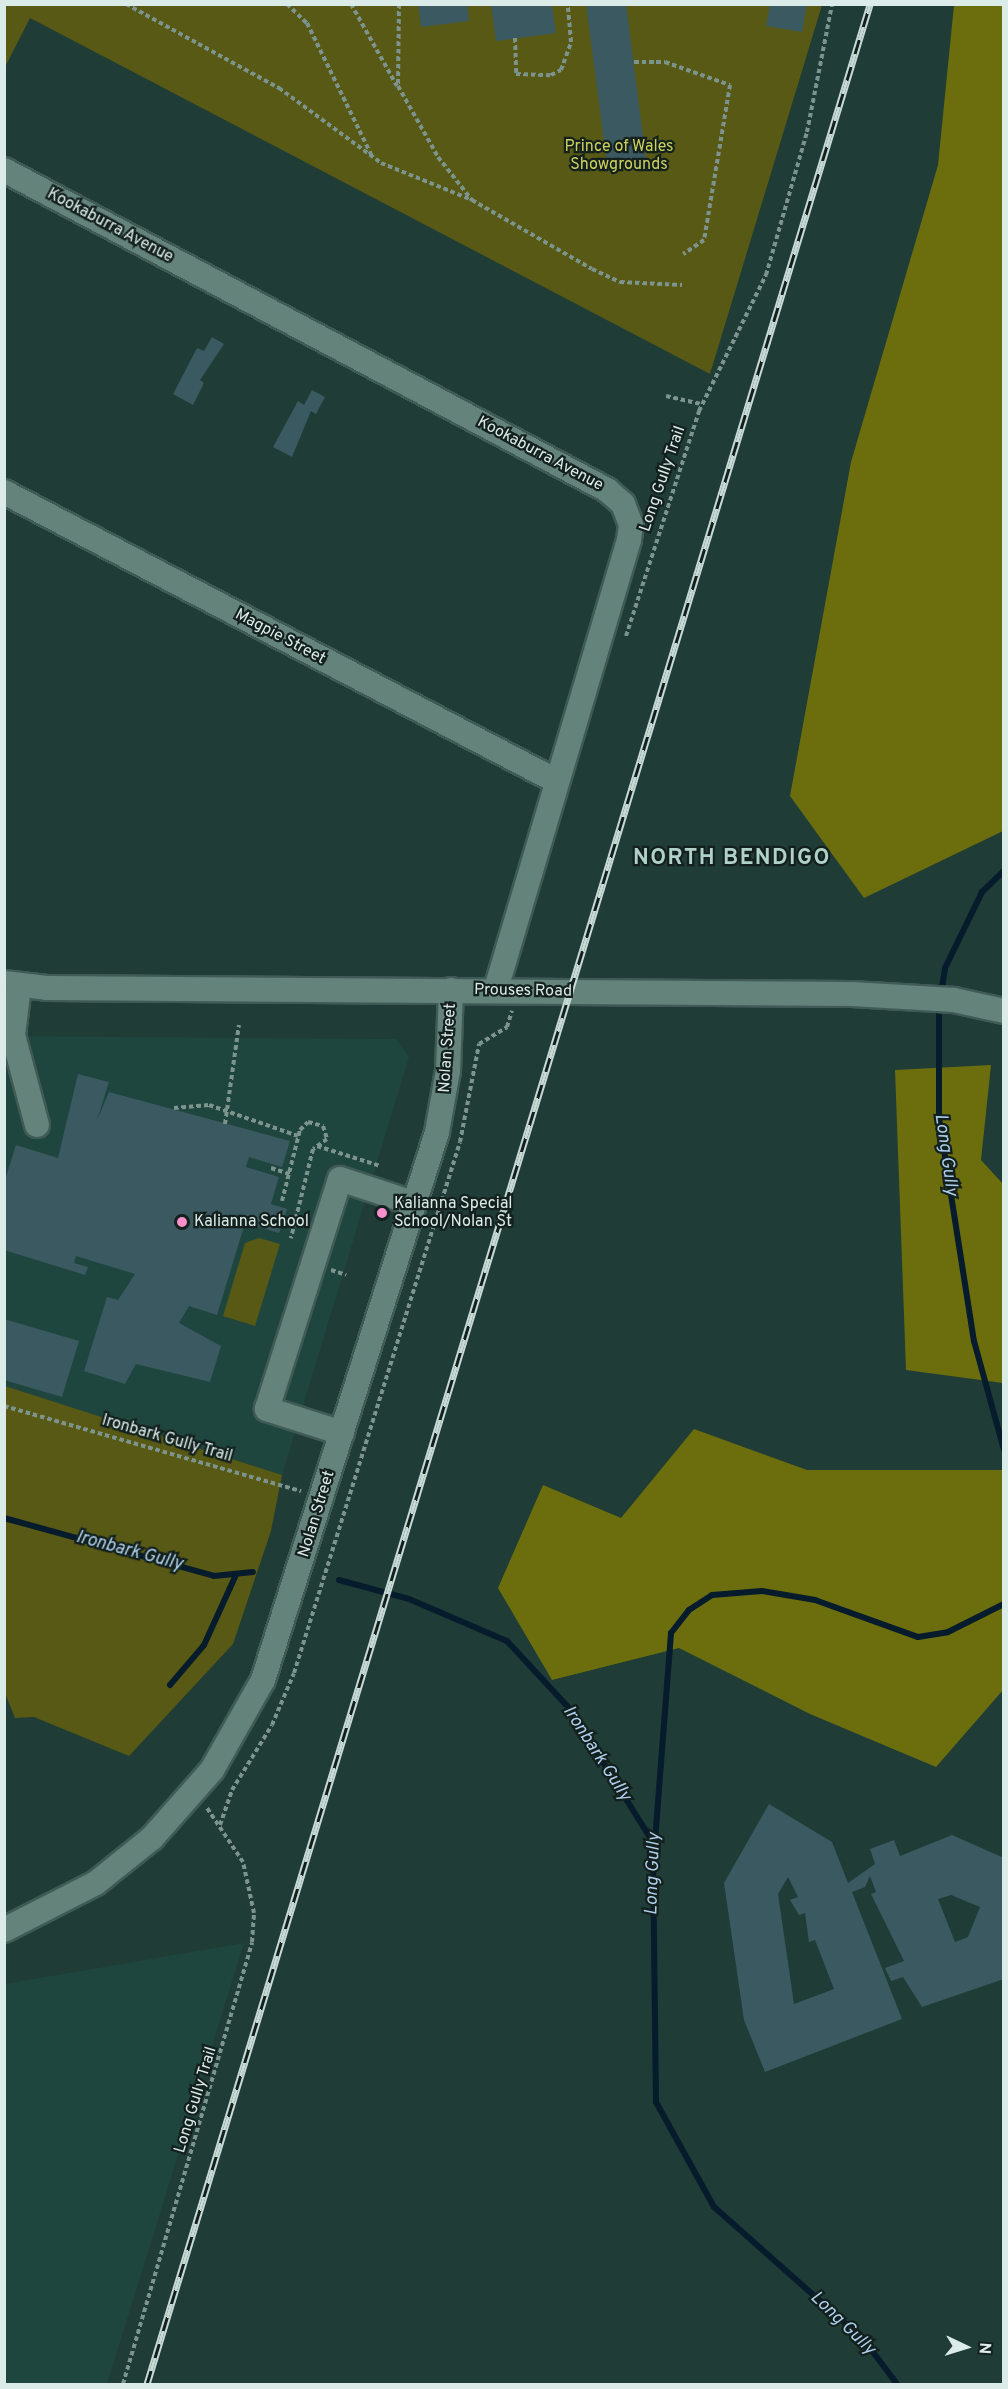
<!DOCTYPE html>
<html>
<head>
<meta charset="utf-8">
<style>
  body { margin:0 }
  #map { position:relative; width:1008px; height:2389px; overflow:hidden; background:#1f3c36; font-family:Overpass,sans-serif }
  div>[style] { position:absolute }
  .built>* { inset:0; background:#1f463e }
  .green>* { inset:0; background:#575914 }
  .forest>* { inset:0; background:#6c6e0d }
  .stream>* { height:6px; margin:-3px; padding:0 3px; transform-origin:3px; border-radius:3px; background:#061b2c }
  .building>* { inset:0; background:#3b5960 }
  .path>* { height:4px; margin-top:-2px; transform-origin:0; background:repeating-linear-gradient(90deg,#7c938e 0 4.5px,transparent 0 7.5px) }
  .roads { filter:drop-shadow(2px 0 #405b56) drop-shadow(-2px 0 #405b56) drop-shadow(0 2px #405b56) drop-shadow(0 -2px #405b56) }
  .minor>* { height:24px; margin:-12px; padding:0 12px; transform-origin:12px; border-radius:12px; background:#63837b }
  .rail>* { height:7px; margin-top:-3.5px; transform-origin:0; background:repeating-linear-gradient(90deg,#13201d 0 14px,#c7dad5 0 28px); box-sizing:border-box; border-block:2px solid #c7dad5 }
  .dots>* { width:16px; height:16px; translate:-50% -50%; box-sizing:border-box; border:3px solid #13201d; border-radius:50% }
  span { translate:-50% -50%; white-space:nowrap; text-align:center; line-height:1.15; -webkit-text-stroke:4.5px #13201d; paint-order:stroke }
  .park-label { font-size:16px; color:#cdd25d }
  .street-label { font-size:16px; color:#dbece8 }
  .poi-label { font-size:16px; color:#dbece8 }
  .left { translate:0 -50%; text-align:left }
  .water-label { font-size:18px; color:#aed0ee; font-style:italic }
  .district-label { font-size:22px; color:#b0d1c8; font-weight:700; letter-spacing:1.5px }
  .frame { position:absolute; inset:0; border:6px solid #dbece8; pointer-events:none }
  .north { position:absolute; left:936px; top:2317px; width:60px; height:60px; -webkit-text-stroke:4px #13201d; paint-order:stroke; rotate:94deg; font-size:16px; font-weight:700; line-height:24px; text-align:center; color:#dbece8 }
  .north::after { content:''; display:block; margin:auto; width:21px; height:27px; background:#dbece8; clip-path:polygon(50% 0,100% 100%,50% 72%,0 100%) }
</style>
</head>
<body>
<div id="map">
  <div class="built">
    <i style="clip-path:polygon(5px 1036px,396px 1039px,409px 1057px,282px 1475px,5px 1386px)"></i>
    <i style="clip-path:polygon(244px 1943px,107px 2384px,5px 2384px,5px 1984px)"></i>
  </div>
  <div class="green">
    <i style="clip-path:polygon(5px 5px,822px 5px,710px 374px,30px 18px,5px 67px)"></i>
    <i style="clip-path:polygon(259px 1238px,280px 1244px,255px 1326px,223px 1316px,245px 1243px)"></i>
    <i style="clip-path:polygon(5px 1386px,282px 1475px,271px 1531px,233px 1644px,129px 1756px,34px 1717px,15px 1718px,5px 1693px)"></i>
  </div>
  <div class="forest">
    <i style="clip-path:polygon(954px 5px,1003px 5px,1003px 831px,864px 898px,790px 796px,851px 462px,938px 165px)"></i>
    <i style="clip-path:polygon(991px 1065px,981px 1160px,1003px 1184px,1003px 1383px,906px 1370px,895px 1070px)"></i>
    <i style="clip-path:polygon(694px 1429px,807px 1470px,1003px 1470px,1003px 1690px,936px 1767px,810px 1714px,679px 1648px,552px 1680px,498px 1588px,543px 1485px,621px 1518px)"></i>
  </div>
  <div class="stream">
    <i style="left:941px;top:994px;width:26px;rotate:-81deg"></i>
    <i style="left:945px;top:968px;width:85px;rotate:-64deg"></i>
    <i style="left:982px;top:892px;width:30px;rotate:-44deg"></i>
    <i style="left:939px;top:1004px;width:114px;rotate:90deg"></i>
    <i style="left:939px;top:1118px;width:226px;rotate:81.1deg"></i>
    <i style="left:974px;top:1341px;width:113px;rotate:74.6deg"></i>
    <i style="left:4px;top:1518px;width:218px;rotate:15.4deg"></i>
    <i style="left:214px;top:1576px;width:39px;rotate:-6deg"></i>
    <i style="left:339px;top:1580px;width:73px;rotate:15.2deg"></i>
    <i style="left:409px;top:1599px;width:107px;rotate:23.2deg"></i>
    <i style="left:507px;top:1641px;width:93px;rotate:47.2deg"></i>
    <i style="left:570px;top:1709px;width:159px;rotate:58.1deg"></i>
    <i style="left:170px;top:1685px;width:52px;rotate:-49.6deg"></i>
    <i style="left:204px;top:1645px;width:75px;rotate:-65.5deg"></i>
    <i style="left:897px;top:2384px;width:55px;rotate:-126.9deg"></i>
    <i style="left:864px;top:2340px;width:200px;rotate:-138.4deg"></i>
    <i style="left:714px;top:2207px;width:120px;rotate:-118.9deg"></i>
    <i style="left:656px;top:2102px;width:235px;rotate:-90.7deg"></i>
    <i style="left:653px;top:1867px;width:235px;rotate:-85.6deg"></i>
    <i style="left:671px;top:1633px;width:29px;rotate:-52deg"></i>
    <i style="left:689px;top:1610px;width:27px;rotate:-33deg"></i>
    <i style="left:712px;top:1595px;width:50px;rotate:-4.6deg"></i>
    <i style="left:762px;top:1591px;width:54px;rotate:9.6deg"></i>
    <i style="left:815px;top:1600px;width:109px;rotate:19.8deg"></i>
    <i style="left:918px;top:1637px;width:30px;rotate:-9deg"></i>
    <i style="left:948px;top:1632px;width:63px;rotate:-26.6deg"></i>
  </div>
  <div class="building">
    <i style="clip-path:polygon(418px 4px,467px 4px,469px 21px,421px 27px)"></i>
    <i style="clip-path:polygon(491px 4px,552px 4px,556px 33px,496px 41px)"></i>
    <i style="clip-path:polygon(586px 4px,626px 4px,646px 160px,607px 165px)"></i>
    <i style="clip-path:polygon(770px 4px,807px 4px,802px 32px,766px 26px)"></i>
    <i style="clip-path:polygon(212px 337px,224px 344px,200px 380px,204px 383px,193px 405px,173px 394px,197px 348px,204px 351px)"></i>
    <i style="clip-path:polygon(312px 390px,325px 397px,316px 414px,311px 411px,292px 457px,273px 447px,298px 401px,304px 405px)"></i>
    <i style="clip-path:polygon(78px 1074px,109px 1082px,97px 1120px,109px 1092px,290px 1141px,282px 1167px,249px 1157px,246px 1167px,279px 1177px,271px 1204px,287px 1209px,279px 1233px,245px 1223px,217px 1315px,189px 1306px,179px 1323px,221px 1346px,210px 1382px,136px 1364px,125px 1384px,84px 1371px,107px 1297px,118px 1300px,135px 1274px,76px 1256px,74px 1263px,88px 1267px,85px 1275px,4px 1250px,4px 1183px,16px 1145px,58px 1158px)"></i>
    <i style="clip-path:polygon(4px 1319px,79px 1341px,62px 1397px,4px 1380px)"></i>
    <i style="clip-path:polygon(evenodd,769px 1804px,832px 1842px,848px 1883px,875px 1864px,870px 1849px,894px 1840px,900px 1856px,952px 1835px,1004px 1858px,1004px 1979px,922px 2007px,903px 1977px,891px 1981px,885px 1968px,904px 1961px,871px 1894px,876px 1892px,870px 1876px,865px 1887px,852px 1892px,902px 2019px,765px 2072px,744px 2020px,724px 1883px,769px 1804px,788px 1877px,798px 1897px,790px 1900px,799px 1915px,805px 1913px,809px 1942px,815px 1940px,834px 1989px,794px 2004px,778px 1894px,788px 1877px,769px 1804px,951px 1895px,980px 1907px,968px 1937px,955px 1942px,938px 1899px,951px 1895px)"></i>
  </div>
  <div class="path">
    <i style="left:126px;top:4px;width:175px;rotate:28.8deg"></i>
    <i style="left:279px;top:88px;width:127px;rotate:36.3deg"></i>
    <i style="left:381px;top:163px;width:98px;rotate:22.1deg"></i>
    <i style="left:472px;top:200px;width:138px;rotate:29.9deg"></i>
    <i style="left:592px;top:269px;width:31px;rotate:25deg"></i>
    <i style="left:620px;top:282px;width:62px;rotate:2.8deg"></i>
    <i style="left:287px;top:4px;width:28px;rotate:44deg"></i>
    <i style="left:307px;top:23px;width:148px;rotate:64deg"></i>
    <i style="left:351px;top:4px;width:94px;rotate:60.7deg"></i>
    <i style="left:399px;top:4px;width:82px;rotate:90.7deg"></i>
    <i style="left:398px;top:86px;width:81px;rotate:60.6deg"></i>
    <i style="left:438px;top:157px;width:55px;rotate:51.7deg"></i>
    <i style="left:515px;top:38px;width:36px;rotate:88deg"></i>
    <i style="left:516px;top:74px;width:35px;rotate:2deg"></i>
    <i style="left:551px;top:75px;width:11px;rotate:-27deg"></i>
    <i style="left:561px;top:70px;width:30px;rotate:-70deg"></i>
    <i style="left:571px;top:42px;width:38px;rotate:-95deg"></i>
    <i style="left:634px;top:62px;width:31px"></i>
    <i style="left:665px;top:62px;width:69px;rotate:19.5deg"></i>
    <i style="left:730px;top:85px;width:157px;rotate:99.5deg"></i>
    <i style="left:704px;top:240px;width:25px;rotate:146deg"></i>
    <i style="left:666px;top:396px;width:37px;rotate:13deg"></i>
    <i style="left:626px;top:636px;width:237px;rotate:-72deg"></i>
    <i style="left:699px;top:411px;width:152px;rotate:-63.8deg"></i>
    <i style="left:766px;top:275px;width:149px;rotate:-74deg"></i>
    <i style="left:807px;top:132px;width:130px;rotate:-78.9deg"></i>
    <i style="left:174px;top:1108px;width:35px;rotate:-5deg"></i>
    <i style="left:209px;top:1105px;width:94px;rotate:19.2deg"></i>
    <i style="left:225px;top:1124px;width:100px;rotate:-82deg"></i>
    <i style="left:317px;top:1146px;width:66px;rotate:17.6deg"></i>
    <i style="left:271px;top:1168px;width:20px;rotate:18deg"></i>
    <i style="left:282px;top:1201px;width:73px;rotate:-75.8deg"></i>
    <i style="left:300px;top:1130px;width:11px;rotate:-45deg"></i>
    <i style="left:308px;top:1122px;width:16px;rotate:15deg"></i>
    <i style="left:323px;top:1126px;width:14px;rotate:73deg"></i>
    <i style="left:327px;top:1139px;width:17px;rotate:144deg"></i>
    <i style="left:313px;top:1149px;width:92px;rotate:103.9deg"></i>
    <i style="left:331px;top:1270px;width:16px;rotate:18deg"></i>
    <i style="left:4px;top:1406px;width:309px;rotate:16deg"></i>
    <i style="left:220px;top:1825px;width:37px;rotate:-71deg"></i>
    <i style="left:232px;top:1790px;width:76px;rotate:-58.4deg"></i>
    <i style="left:272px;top:1725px;width:56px;rotate:-67.1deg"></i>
    <i style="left:294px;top:1673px;width:556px;rotate:-72.64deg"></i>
    <i style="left:460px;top:1142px;width:100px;rotate:-79deg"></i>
    <i style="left:479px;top:1044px;width:33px;rotate:-31deg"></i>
    <i style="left:507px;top:1027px;width:17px;rotate:-73deg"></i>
    <i style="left:123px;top:2384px;width:460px;rotate:-73.7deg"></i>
    <i style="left:252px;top:1942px;width:29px;rotate:-86deg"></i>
    <i style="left:254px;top:1913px;width:52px;rotate:-102.2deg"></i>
    <i style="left:243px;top:1862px;width:65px;rotate:-123.7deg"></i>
  </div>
  <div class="roads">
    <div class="minor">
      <i style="left:4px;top:170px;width:683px;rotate:27.95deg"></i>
      <i style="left:607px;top:490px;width:21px;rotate:41deg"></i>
      <i style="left:623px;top:504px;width:22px;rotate:69deg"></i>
      <i style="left:631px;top:525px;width:15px;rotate:98deg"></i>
      <i style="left:629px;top:540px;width:469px;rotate:106.5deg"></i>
      <i style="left:4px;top:492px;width:623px;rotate:27.63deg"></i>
      <i style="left:4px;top:983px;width:43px;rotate:6.6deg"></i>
      <i style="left:47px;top:988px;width:805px;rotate:0.43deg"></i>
      <i style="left:852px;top:994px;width:102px;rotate:3.4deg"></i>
      <i style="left:954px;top:1000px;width:51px;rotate:12.4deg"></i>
      <i style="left:19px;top:986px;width:49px;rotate:97deg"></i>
      <i style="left:13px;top:1035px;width:93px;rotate:75.1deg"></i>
      <i style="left:342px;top:1433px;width:79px;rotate:-162.3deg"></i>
      <i style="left:267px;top:1409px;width:241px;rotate:-72.4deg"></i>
      <i style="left:340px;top:1179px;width:77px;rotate:18.2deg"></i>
      <i style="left:4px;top:1930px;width:103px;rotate:-27.1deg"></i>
      <i style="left:96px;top:1883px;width:72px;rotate:-38.8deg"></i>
      <i style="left:152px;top:1838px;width:91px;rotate:-48.6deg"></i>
      <i style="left:212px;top:1770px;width:103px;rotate:-60.5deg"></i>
      <i style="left:263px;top:1680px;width:575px;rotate:-72.38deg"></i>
      <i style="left:437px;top:1132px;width:62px;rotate:-79.8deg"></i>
      <i style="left:448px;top:1071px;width:81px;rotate:-87.9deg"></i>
    </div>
  </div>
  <div class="rail">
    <i style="left:147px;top:2384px;width:2487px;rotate:-73.1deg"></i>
  </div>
  <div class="dots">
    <i style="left:382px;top:1213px;background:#f890cb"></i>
    <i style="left:182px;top:1222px;background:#f890cb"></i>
  </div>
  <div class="park-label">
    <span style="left:619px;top:156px">Prince of Wales<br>Showgrounds</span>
  </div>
  <div class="street-label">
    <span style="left:110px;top:226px;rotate:28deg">Kookaburra Avenue</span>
    <span style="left:540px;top:454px;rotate:28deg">Kookaburra Avenue</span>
    <span style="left:663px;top:479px;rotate:-71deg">Long Gully Trail</span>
    <span style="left:280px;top:637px;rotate:28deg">Magpie Street</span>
    <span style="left:523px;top:991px;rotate:1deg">Prouses Road</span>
    <span style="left:448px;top:1048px;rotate:-86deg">Nolan Street</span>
    <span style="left:167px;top:1439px;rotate:16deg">Ironbark Gully Trail</span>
    <span style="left:317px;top:1514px;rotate:-73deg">Nolan Street</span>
    <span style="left:196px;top:2100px;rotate:-73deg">Long Gully Trail</span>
  </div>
  <div class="poi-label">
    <span class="left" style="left:394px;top:1213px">Kalianna Special<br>School/Nolan St</span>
    <span class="left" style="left:194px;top:1222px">Kalianna School</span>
  </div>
  <div class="water-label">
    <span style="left:945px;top:1155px;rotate:82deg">Long Gully</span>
    <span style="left:129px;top:1552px;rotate:15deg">Ironbark Gully</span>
    <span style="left:596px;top:1754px;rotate:57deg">Ironbark Gully</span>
    <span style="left:654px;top:1874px;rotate:-88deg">Long Gully</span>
    <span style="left:842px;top:2324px;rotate:44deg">Long Gully</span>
  </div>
  <div class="district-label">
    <span style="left:732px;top:859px">NORTH BENDIGO</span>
  </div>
  <div class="frame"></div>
  <div class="north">N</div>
</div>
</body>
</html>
